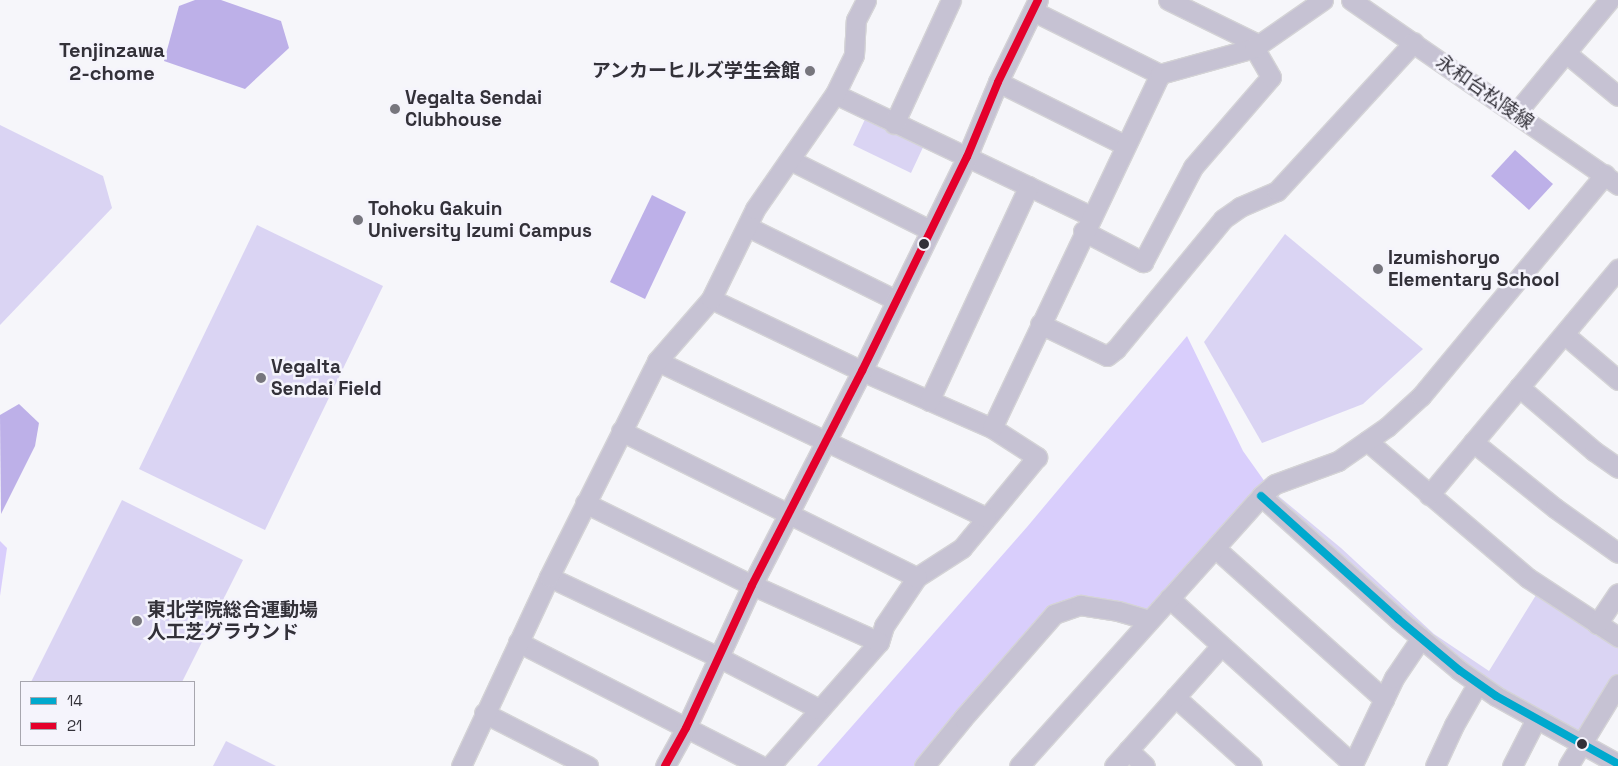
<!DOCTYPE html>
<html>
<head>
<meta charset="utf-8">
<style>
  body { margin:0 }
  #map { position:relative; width:1618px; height:766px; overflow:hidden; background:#f6f6fa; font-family:"Space Grotesk","Noto Sans JP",sans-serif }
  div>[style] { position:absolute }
  .green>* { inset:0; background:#dad4f3 }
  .forest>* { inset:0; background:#d9cefc }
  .water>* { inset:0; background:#bdb0e8 }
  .roads { filter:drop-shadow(1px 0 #d4d3d6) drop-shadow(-1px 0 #d4d3d6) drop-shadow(0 1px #d4d3d6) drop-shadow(0 -1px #d4d3d6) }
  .minor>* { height:19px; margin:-9.5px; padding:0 9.5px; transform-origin:9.5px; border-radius:9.5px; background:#c6c2d3 }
  .bus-1>* { height:8px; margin:-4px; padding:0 4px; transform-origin:4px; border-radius:4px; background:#00a9ce }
  .bus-2>* { height:8px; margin:-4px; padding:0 4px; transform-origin:4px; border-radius:4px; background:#e4002b }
  .dots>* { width:14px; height:14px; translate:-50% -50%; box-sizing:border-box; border:2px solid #f5f4fc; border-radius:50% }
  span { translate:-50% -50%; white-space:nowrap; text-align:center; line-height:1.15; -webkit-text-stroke:5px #f5f4fc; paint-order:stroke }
  .poi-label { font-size:19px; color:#333139; font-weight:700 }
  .right { translate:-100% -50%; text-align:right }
  .left { translate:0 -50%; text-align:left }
  .street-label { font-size:19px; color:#333139 }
  .neighbourhood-label { font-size:20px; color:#333139; font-weight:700 }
  .legend { position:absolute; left:20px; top:681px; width:175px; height:65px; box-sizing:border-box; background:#f5f4fc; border:1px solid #a7a6ae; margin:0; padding:6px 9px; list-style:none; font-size:15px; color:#333139 }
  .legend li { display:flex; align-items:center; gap:10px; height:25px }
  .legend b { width:25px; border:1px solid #a7a6ae }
</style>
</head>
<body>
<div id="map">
  <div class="green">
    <i style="clip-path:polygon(867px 115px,925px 143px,911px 173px,853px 145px)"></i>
    <i style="clip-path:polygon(0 125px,103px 176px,112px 208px,0 325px)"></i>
    <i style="clip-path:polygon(257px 225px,383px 286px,265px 530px,139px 469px)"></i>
    <i style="clip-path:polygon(1285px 234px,1423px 349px,1363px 404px,1262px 443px,1204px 342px)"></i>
    <i style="clip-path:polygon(1270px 489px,1341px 548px,1434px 634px,1489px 671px,1541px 587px,1618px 637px,1618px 684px,1582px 743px,1496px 696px,1261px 496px)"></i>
    <i style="clip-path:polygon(122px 500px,243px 560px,182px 682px,31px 682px)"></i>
    <i style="clip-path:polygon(226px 741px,276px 766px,213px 766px)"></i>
  </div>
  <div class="forest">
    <i style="clip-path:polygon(1187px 336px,1243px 451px,1270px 489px,1149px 620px,1080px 605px,1054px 614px,924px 766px,817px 766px,1027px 527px)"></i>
    <i style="clip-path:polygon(0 541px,7px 548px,0 596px)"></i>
  </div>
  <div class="water">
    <i style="clip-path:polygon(195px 0,221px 0,281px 21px,289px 48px,245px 89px,164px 61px,179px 6px)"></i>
    <i style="clip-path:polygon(1515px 150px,1553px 184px,1529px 210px,1491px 176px)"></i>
    <i style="clip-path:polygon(652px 195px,686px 212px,645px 299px,610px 282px)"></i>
    <i style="clip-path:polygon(19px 404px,39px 423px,35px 446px,1px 514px,0 415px)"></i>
  </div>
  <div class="roads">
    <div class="minor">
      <i style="left:1168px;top:0;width:100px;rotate:26.1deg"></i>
      <i style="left:1351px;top:0;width:325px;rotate:34.7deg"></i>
      <i style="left:1033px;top:11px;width:142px;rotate:26.4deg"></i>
      <i style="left:1566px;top:53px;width:67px;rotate:39.6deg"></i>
      <i style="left:998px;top:82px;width:142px;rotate:26.4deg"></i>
      <i style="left:835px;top:94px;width:284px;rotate:25.5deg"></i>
      <i style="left:1516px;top:113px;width:146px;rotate:-50.5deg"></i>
      <i style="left:894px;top:124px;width:136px;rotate:-65.3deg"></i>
      <i style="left:790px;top:160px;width:157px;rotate:26.6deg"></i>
      <i style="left:748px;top:227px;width:165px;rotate:26.3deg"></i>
      <i style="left:1083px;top:231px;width:68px;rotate:27.3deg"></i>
      <i style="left:1143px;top:262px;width:107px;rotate:-62.2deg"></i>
      <i style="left:1193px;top:167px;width:119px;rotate:-49.1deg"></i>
      <i style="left:1271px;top:77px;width:34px;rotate:-120deg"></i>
      <i style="left:711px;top:299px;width:167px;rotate:25.5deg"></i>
      <i style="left:862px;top:371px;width:142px;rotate:23.7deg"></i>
      <i style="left:992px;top:428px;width:54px;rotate:32.8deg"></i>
      <i style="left:1037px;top:457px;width:118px;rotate:129.5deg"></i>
      <i style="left:962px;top:548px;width:54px;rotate:147.2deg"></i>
      <i style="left:917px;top:577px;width:59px;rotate:124deg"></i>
      <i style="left:884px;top:626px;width:17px;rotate:107deg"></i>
      <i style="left:879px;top:642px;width:165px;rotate:131.3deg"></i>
      <i style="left:1040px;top:324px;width:74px;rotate:25.5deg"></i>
      <i style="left:1107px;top:356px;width:11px;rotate:-38deg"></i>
      <i style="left:1116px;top:349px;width:168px;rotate:-50.5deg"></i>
      <i style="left:1223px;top:219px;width:21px;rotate:-35deg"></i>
      <i style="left:1240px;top:207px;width:40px;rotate:-23.4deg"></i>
      <i style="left:1277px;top:191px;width:202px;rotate:-47.4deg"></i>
      <i style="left:1564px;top:334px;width:71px;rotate:40.4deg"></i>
      <i style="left:657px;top:361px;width:364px;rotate:25.4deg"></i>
      <i style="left:1519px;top:387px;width:99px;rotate:40.5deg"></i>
      <i style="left:1594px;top:451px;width:29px;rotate:35deg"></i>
      <i style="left:929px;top:401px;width:237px;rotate:-65.1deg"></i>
      <i style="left:992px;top:428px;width:392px;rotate:-64.6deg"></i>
      <i style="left:1160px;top:74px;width:98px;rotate:-15.5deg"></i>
      <i style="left:1254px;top:48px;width:84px;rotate:-34.8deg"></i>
      <i style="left:621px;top:431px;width:330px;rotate:26.3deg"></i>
      <i style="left:1367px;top:441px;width:211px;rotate:40.4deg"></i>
      <i style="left:1528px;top:578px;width:108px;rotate:33.2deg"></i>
      <i style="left:1473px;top:442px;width:105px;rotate:38.8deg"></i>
      <i style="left:1555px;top:508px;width:77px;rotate:35.5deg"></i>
      <i style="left:1429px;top:495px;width:295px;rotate:-50.1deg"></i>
      <i style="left:1261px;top:496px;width:184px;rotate:41.9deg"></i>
      <i style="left:1398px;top:619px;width:80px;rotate:39.9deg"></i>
      <i style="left:1459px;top:670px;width:45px;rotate:35.1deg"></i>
      <i style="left:1496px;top:696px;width:140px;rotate:29.1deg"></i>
      <i style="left:585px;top:503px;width:186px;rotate:26.2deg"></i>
      <i style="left:752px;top:585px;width:139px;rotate:24.2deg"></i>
      <i style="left:1215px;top:548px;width:227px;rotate:41.8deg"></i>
      <i style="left:549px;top:577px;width:187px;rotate:25.3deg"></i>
      <i style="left:718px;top:657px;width:114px;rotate:27.2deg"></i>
      <i style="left:1169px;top:598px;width:248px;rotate:42.1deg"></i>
      <i style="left:1597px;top:624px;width:37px;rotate:-56deg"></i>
      <i style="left:518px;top:642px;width:273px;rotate:27deg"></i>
      <i style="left:1175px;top:697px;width:103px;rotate:41.9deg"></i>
      <i style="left:484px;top:713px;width:117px;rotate:27deg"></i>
      <i style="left:1128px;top:750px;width:23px;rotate:43deg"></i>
      <i style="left:461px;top:766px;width:208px;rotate:-65deg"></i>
      <i style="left:549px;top:577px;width:241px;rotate:-63.4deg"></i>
      <i style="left:657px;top:361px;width:82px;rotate:-48.9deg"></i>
      <i style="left:711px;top:299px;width:100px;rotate:-63.9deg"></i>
      <i style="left:755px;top:209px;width:140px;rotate:-55.2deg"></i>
      <i style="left:835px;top:94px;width:43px;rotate:-64deg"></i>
      <i style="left:854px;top:55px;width:35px;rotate:-87deg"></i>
      <i style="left:856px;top:20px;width:22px;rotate:-63deg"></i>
      <i style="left:665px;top:766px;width:43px;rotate:-61.1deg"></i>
      <i style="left:686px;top:728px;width:157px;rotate:-65.2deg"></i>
      <i style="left:752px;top:585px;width:241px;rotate:-62.8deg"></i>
      <i style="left:862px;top:371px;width:238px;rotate:-63.9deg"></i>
      <i style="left:967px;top:157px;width:81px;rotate:-67.5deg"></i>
      <i style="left:998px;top:82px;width:91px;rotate:-64deg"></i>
      <i style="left:924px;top:766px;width:62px;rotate:-50.9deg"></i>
      <i style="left:963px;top:718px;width:138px;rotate:-48.8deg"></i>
      <i style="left:1054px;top:614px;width:28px;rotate:-19deg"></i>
      <i style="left:1080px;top:605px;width:38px;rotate:9deg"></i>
      <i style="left:1118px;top:611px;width:32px;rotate:16deg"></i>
      <i style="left:1019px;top:766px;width:363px;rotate:-48.1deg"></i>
      <i style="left:1261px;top:496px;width:18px;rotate:-41deg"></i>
      <i style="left:1275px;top:484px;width:67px;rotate:-20.1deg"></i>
      <i style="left:1338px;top:461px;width:60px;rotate:-34.8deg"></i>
      <i style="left:1387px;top:427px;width:46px;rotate:-42.4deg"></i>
      <i style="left:1421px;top:396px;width:288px;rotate:-50.3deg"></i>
      <i style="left:1114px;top:766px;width:161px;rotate:-48.3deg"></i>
      <i style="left:1352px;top:766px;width:98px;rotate:-64.5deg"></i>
      <i style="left:1394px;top:678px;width:48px;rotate:-56deg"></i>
      <i style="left:1435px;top:766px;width:45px;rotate:-65.1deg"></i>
      <i style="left:1454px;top:725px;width:48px;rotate:-60.3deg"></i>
      <i style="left:1512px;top:766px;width:53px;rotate:-62.9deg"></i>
      <i style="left:1568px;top:766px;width:96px;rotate:-58.6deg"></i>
    </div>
  </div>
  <div class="bus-1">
    <i style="left:1261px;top:496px;width:184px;rotate:41.9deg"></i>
    <i style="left:1398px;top:619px;width:80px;rotate:39.9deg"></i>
    <i style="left:1459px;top:670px;width:45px;rotate:35.1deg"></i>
    <i style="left:1496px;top:696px;width:140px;rotate:29.1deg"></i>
  </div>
  <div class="bus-2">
    <i style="left:665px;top:766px;width:43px;rotate:-61.1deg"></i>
    <i style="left:686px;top:728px;width:157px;rotate:-65.2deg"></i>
    <i style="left:752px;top:585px;width:241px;rotate:-62.8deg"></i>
    <i style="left:862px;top:371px;width:238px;rotate:-63.9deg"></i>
    <i style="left:967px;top:157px;width:81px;rotate:-67.5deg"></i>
    <i style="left:998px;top:82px;width:91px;rotate:-64deg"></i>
  </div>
  <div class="dots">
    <i style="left:810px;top:71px;background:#77767d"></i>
    <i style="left:395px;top:109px;background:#77767d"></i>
    <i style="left:358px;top:220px;background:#77767d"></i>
    <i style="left:924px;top:244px;background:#333139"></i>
    <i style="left:1378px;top:269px;background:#77767d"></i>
    <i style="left:261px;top:378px;background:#77767d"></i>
    <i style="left:137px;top:621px;background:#77767d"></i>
    <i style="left:1582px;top:744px;background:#333139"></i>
  </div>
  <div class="poi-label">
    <span class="right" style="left:800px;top:71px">アンカーヒルズ学生会館</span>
    <span class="left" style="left:405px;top:109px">Vegalta Sendai<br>Clubhouse</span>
    <span class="left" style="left:368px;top:220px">Tohoku Gakuin<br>University Izumi Campus</span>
    <span class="left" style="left:1388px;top:269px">Izumishoryo<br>Elementary School</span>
    <span class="left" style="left:271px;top:378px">Vegalta<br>Sendai Field</span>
    <span class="left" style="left:147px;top:621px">東北学院総合運動場<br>人工芝グラウンド</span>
  </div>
  <div class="street-label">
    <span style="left:1485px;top:92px;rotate:35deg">永和台松陵線</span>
  </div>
  <div class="neighbourhood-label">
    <span style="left:112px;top:62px">Tenjinzawa<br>2-chome</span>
  </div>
  <ul class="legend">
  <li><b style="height:6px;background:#00a9ce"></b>14</li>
  <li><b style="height:6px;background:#e4002b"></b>21</li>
  </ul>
</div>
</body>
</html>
